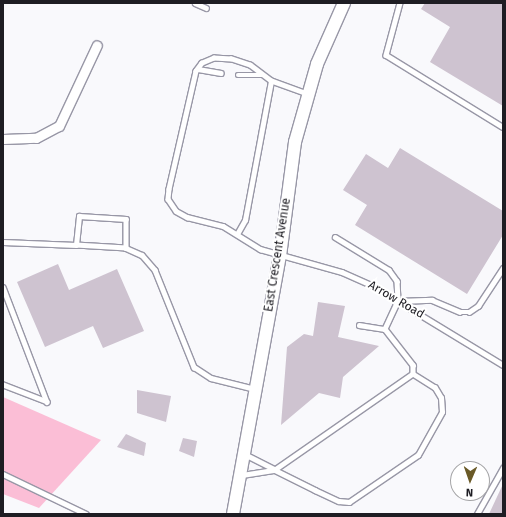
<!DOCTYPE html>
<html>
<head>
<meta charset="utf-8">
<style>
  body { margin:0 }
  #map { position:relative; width:506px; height:517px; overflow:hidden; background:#f9f9fc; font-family:"Fira Sans",sans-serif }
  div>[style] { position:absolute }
  .green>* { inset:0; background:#fbbed6 }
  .building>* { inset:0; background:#cec3d0 }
  .roads { filter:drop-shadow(1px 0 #9897a6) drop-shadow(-1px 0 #9897a6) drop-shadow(0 1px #9897a6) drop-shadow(0 -1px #9897a6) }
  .service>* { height:4.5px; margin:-2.25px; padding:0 2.25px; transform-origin:2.25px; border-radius:2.25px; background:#fff }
  .minor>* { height:9px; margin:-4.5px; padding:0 4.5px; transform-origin:4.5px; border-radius:4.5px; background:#fff }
  .tertiary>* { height:12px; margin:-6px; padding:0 6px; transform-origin:6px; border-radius:6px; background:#fff }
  span { translate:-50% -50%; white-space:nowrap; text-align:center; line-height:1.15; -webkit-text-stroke:4px #fff; paint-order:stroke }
  .street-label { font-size:12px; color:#1e1d23 }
  .frame { position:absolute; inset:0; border:4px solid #1e1d23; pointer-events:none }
  .north { position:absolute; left:450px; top:461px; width:40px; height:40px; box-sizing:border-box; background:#fff; border:1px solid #a5a5a7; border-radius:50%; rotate:182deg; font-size:11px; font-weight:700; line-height:16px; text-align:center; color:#1e1d23 }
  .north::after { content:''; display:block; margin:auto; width:14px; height:18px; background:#6a5a27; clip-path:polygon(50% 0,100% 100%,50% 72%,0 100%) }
</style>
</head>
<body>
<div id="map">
  <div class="green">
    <i style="clip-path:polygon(3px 397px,101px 440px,39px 508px,3px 494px)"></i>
  </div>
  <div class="building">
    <i style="clip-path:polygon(425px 3px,503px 3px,503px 106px,430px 62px,450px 27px,421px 9px)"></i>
    <i style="clip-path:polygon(400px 148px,503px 211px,503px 235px,467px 294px,355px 225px,367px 205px,343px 190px,366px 154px,388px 168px)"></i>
    <i style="clip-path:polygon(58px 264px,69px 290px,117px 269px,144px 331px,103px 348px,93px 326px,45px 347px,17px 282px)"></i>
    <i style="clip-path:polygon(318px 302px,345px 306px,338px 337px,379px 346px,343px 377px,340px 398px,319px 393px,281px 425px,287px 347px,304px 334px,313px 336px)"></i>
    <i style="clip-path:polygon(137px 390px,171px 396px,166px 422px,137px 413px)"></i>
    <i style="clip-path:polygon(126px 434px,146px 443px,144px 456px,117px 447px)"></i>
    <i style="clip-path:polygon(183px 438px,197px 441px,194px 457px,179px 451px)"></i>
    <i style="clip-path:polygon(503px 484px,503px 514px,489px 514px)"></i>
  </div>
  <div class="roads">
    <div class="service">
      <i style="left:195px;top:3px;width:12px;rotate:24deg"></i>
      <i style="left:400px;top:3px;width:54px;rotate:105.1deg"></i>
      <i style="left:386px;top:55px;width:137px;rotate:31.6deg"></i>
      <i style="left:198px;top:69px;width:23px;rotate:10deg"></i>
      <i style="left:238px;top:75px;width:25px"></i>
      <i style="left:307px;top:94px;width:38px;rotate:-160deg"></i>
      <i style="left:271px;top:81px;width:26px;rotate:-143deg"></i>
      <i style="left:250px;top:65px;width:20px;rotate:-162deg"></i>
      <i style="left:231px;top:59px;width:17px;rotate:-177deg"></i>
      <i style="left:214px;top:58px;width:13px;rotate:157deg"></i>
      <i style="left:202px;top:63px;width:10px;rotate:127deg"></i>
      <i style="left:196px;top:71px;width:121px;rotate:102.9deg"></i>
      <i style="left:169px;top:189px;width:10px;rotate:96deg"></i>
      <i style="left:168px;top:199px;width:14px;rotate:56deg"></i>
      <i style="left:176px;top:211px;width:13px;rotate:29deg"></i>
      <i style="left:187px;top:217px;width:37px;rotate:14deg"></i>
      <i style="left:223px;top:226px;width:44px;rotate:31.9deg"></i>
      <i style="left:260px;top:249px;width:85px;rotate:15.7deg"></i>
      <i style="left:342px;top:272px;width:34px;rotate:24deg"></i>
      <i style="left:373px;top:286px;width:152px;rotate:31.3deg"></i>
      <i style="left:237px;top:234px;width:16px;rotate:-60deg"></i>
      <i style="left:245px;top:220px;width:141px;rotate:-79.4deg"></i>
      <i style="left:335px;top:237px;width:63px;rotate:31.4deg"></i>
      <i style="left:389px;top:270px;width:14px;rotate:54deg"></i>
      <i style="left:397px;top:281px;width:20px;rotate:87deg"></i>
      <i style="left:398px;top:301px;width:31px;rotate:115deg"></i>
      <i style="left:385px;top:329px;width:46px;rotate:52.1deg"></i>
      <i style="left:413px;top:365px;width:9px;rotate:90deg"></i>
      <i style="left:413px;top:374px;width:168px;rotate:145.2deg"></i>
      <i style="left:275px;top:470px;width:45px;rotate:26.6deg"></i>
      <i style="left:315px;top:490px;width:26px;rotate:25deg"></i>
      <i style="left:339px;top:501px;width:10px;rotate:6deg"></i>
      <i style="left:349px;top:502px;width:83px;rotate:-34.3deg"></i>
      <i style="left:418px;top:455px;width:49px;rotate:-60.8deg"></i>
      <i style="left:442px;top:412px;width:14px;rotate:-94deg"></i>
      <i style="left:441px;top:398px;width:12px;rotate:-121deg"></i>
      <i style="left:435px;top:388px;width:26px;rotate:-148deg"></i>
      <i style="left:3px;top:242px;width:73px;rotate:2.4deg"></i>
      <i style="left:126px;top:248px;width:50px;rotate:-176.6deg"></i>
      <i style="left:76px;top:245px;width:29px;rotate:-84deg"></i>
      <i style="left:79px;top:216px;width:47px;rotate:3.7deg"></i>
      <i style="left:126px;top:219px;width:29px;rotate:90deg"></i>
      <i style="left:126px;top:248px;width:17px;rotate:24deg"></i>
      <i style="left:142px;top:255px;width:20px;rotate:49deg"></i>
      <i style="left:155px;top:270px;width:105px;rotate:68.1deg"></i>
      <i style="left:194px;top:367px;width:20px;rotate:33deg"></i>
      <i style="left:211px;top:378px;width:45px;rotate:14deg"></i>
      <i style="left:3px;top:287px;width:123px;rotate:69.1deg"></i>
      <i style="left:47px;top:402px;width:47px;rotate:-158.9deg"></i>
      <i style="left:398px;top:301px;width:34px;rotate:-2deg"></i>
      <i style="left:432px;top:300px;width:30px;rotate:23deg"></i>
      <i style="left:460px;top:312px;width:9px"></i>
      <i style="left:469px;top:312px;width:11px;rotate:-34deg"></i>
      <i style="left:478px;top:306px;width:45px;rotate:-56.7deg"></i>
      <i style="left:359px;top:325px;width:26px;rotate:9deg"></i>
      <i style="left:3px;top:474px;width:92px;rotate:25.7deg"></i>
      <i style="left:242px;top:475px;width:33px;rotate:-9deg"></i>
      <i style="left:275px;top:470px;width:35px;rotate:-153deg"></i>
      <i style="left:477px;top:514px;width:53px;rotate:-60.5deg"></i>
    </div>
    <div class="minor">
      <i style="left:3px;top:139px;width:33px;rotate:-2deg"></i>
      <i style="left:36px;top:138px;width:26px;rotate:-28deg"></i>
      <i style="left:59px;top:126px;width:89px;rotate:-64.9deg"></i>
    </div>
    <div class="tertiary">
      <i style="left:233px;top:514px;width:262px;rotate:-79.7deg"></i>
      <i style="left:280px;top:256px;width:115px;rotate:-82.5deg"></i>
      <i style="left:295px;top:142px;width:81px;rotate:-74.2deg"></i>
      <i style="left:317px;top:64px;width:67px;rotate:-66.1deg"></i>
    </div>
  </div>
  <div class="street-label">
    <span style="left:278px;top:255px;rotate:-81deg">East Crescent Avenue</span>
    <span style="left:396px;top:300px;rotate:30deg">Arrow Road</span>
  </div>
  <div class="frame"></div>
  <div class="north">N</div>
</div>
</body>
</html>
